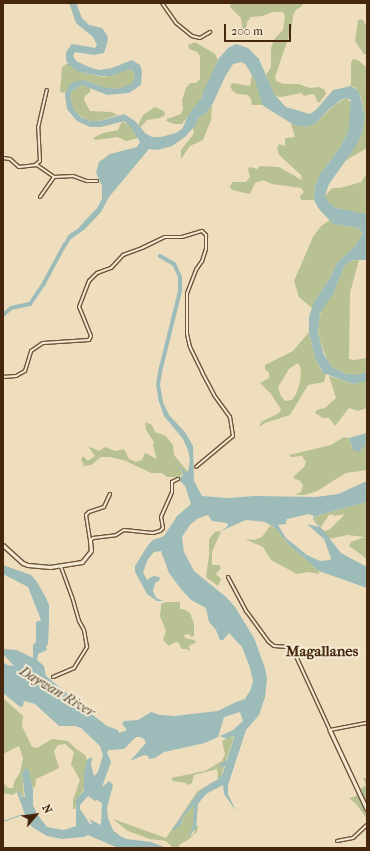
<!DOCTYPE html>
<html>
<head>
<meta charset="utf-8">
<style>
  body { margin:0 }
  #map { position:relative; width:370px; height:851px; overflow:hidden; background:#efdebd; font-family:"IM FELL French Canon",serif }
  div>[style] { position:absolute }
  .green>* { inset:0; background:#b7c192 }
  .water>* { inset:0; background:#9cbbb9 }
  .stream>* { height:1px; margin:-0.5px; padding:0 0.5px; transform-origin:0.5px; border-radius:0.5px; background:#9cbbb9 }
  .river>* { height:4px; margin:-2px; padding:0 2px; transform-origin:2px; border-radius:2px; background:#9cbbb9 }
  .roads { filter:drop-shadow(1px 0 #70553a) drop-shadow(-1px 0 #70553a) drop-shadow(0 1px #70553a) drop-shadow(0 -1px #70553a) }
  .minor>* { height:2px; margin:-1px; padding:0 1px; transform-origin:1px; border-radius:1px; background:#f5ead4 }
  .tertiary>* { height:2.5px; margin:-1.25px; padding:0 1.25px; transform-origin:1.25px; border-radius:1.25px; background:#f5ead4 }
  span { translate:-50% -50%; white-space:nowrap; text-align:center; line-height:1.15; -webkit-text-stroke:4px #f5ead4; paint-order:stroke }
  .water-label { font-size:14px; color:#5c4c39; font-style:italic }
  .quarter-label { font-size:15px; color:#46270e; font-weight:700 }
  .frame { position:absolute; inset:0; border:4px solid #46270e; pointer-events:none }
  .north { position:absolute; left:16px; top:795px; width:40px; height:40px; -webkit-text-stroke:3px #f5ead4; paint-order:stroke; rotate:62deg; font-size:11px; font-weight:700; line-height:16px; text-align:center; color:#46270e }
  .north::after { content:''; display:block; margin:auto; width:14px; height:18px; background:#46270e; clip-path:polygon(50% 0,100% 100%,50% 72%,0 100%) }
  .scale { position:absolute; left:224px; top:24px; width:67px; height:18px; box-sizing:border-box; border:2px solid #46270e; border-top:0; padding-left:5px; font-size:12px; line-height:14px; white-space:nowrap; color:#46270e; -webkit-text-stroke:3px #f5ead4; paint-order:stroke }
</style>
</head>
<body>
<div id="map">
  <div class="green">
    <i style="clip-path:polygon(231px 3px,301px 3px,303px 5px,296px 10px,293px 15px,292px 27px,275px 77px,276px 81px,284px 84px,299px 84px,310px 88px,319px 87px,325px 90px,326px 94px,320px 102px,317px 102px,315px 95px,312px 94px,304px 96px,301px 93px,281px 97px,275px 96px,272px 91px,266px 75px,271px 67px,271px 48px,275px 38px,283px 30px,285px 16px,283px 12px,272px 12px,263px 16px,251px 17px,247px 22px,246px 31px,243px 33px,241px 18px,230px 7px)"></i>
    <i style="clip-path:polygon(361px 19px,364px 21px,367px 29px,367px 54px,364px 54px,355px 41px,358px 20px)"></i>
    <i style="clip-path:polygon(195px 42px,215px 54px,218px 60px,200px 101px,182px 124px,175px 124px,166px 121px,167px 119px,181px 114px,183px 109px,182px 100px,186px 88px,190px 83px,196px 83px,200px 79px,200px 56px,197px 52px,189px 49px,188px 45px)"></i>
    <i style="clip-path:polygon(353px 59px,359px 61px,367px 68px,367px 148px,345px 161px,361px 137px,365px 117px,361px 97px,355px 87px,351px 86px,351px 63px)"></i>
    <i style="clip-path:polygon(68px 63px,79px 72px,104px 77px,129px 69px,134px 73px,135px 78px,131px 84px,124px 88px,116px 89px,103px 87px,85px 80px,66px 93px,60px 92px,62px 67px)"></i>
    <i style="clip-path:polygon(252px 74px,258px 88px,262px 105px,252px 105px,251px 99px,248px 95px,237px 94px,232px 90px,230px 86px,233px 83px,250px 86px)"></i>
    <i style="clip-path:polygon(82px 85px,90px 88px,90px 92px,85px 96px,84px 100px,90px 111px,111px 112px,118px 115px,95px 122px,87px 120px,78px 114px,74px 110px,70px 97px,72px 91px)"></i>
    <i style="clip-path:polygon(346px 98px,352px 103px,348px 132px,339px 149px,320px 174px,315px 186px,314px 200px,301px 200px,300px 196px,304px 192px,301px 188px,272px 184px,263px 180px,255px 183px,250px 194px,232px 190px,230px 187px,232px 182px,246px 182px,250px 177px,248px 169px,250px 167px,257px 169px,260px 166px,279px 167px,302px 180px,301px 175px,279px 155px,277px 148px,279px 144px,285px 146px,285px 139px,286px 138px,295px 137px,291px 124px,306px 127px,315px 124px,333px 106px)"></i>
    <i style="clip-path:polygon(212px 105px,211px 120px,203px 140px,190px 146px,181px 159px,181px 150px,192px 136px,194px 132px,193px 128px,198px 118px,205px 114px)"></i>
    <i style="clip-path:polygon(155px 107px,164px 111px,165px 115px,160px 118px,147px 120px,140px 128px,138px 125px,143px 115px)"></i>
    <i style="clip-path:polygon(122px 121px,129px 125px,138px 138px,126px 141px,118px 137px,95px 140px,93px 138px,103px 133px,118px 130px)"></i>
    <i style="clip-path:polygon(367px 173px,367px 214px,342px 210px,332px 206px,326px 200px,325px 196px,332px 188px,340px 188px,361px 182px)"></i>
    <i style="clip-path:polygon(330px 220px,333px 224px,358px 228px,363px 233px,356px 245px,337px 263px,330px 278px,312px 308px,299px 297px,294px 281px,313px 237px,321px 226px)"></i>
    <i style="clip-path:polygon(359px 260px,350px 293px,349px 359px,354px 360px,367px 358px,367px 372px,355px 375px,346px 374px,332px 367px,327px 360px,319px 337px,318px 325px,321px 311px,333px 294px,345px 265px,349px 261px)"></i>
    <i style="clip-path:polygon(evenodd,309px 332px,315px 358px,321px 370px,326px 375px,324px 382px,308px 385px,290px 415px,265px 423px,259px 427px,261px 422px,279px 413px,281px 409px,271px 394px,260px 383px,269px 378px,269px 373px,265px 369px,265px 365px,293px 351px,309px 332px,298px 363px,301px 369px,300px 383px,296px 394px,292px 400px,285px 401px,281px 396px,278px 387px,289px 369px,298px 363px)"></i>
    <i style="clip-path:polygon(329px 376px,353px 384px,367px 381px,367px 408px,358px 411px,349px 408px,335px 426px,329px 418px,323px 418px,315px 413px,317px 410px,325px 408px,336px 398px)"></i>
    <i style="clip-path:polygon(145px 422px,152px 425px,155px 432px,166px 436px,173px 445px,174px 455px,188px 472px,185px 473px,180px 467px,179px 468px,183px 473px,180px 477px,167px 477px,162px 473px,151px 473px,126px 461px,111px 457px,101px 457px,91px 465px,82px 466px,84px 464px,81px 460px,83px 456px,88px 461px,95px 456px,88px 446px,99px 451px,105px 447px,115px 451px,124px 449px,129px 459px,136px 462px,142px 460px,145px 453px,157px 459px,153px 446px,154px 442px,146px 430px)"></i>
    <i style="clip-path:polygon(344px 437px,349px 438px,352px 448px,364px 445px,367px 443px,367px 470px,346px 473px,317px 491px,305px 495px,295px 495px,301px 492px,303px 485px,299px 480px,294px 479px,294px 476px,304px 467px,306px 462px,302px 456px,291px 457px,289px 455px,331px 445px)"></i>
    <i style="clip-path:polygon(367px 502px,367px 559px,349px 546px,351px 542px,364px 537px,348px 535px,328px 539px,322px 529px,325px 531px,330px 529px,345px 514px,334px 516px,332px 516px,334px 514px,329px 515px,321px 527px,314px 519px,316px 516px)"></i>
    <i style="clip-path:polygon(270px 526px,275px 528px,290px 546px,319px 571px,319px 574px,309px 572px,297px 574px,271px 560px,263px 547px,245px 539px,254px 540px,262px 537px)"></i>
    <i style="clip-path:polygon(221px 531px,212px 552px,212px 565px,219px 565px,221px 568px,216px 574px,221px 579px,218px 586px,206px 577px,209px 555px,209px 539px,215px 532px)"></i>
    <i style="clip-path:polygon(168px 602px,180px 602px,180px 609px,183px 609px,190px 613px,194px 624px,194px 636px,191px 637px,189px 634px,184px 635px,185px 638px,194px 640px,196px 642px,189px 646px,190px 652px,187px 649px,182px 649px,178px 642px,173px 643px,169px 646px,163px 640px,166px 631px,160px 616px,161px 606px,162px 603px)"></i>
    <i style="clip-path:polygon(3px 698px,23px 716px,22px 726px,32px 747px,37px 748px,52px 739px,68px 741px,75px 748px,85px 755px,87px 760px,85px 787px,77px 799px,75px 809px,73px 809px,73px 800px,80px 780px,71px 764px,74px 752px,65px 744px,58px 745px,54px 751px,59px 768px,36px 779px,35px 788px,32px 786px,27px 768px,22px 774px,24px 798px,18px 791px,13px 795px,3px 793px,3px 783px,8px 788px,13px 788px,15px 780px,20px 773px,23px 758px,19px 746px,3px 754px)"></i>
    <i style="clip-path:polygon(233px 736px,233px 740px,221px 776px,199px 792px,174px 827px,182px 823px,183px 817px,195px 804px,193px 825px,190px 836px,194px 834px,196px 825px,198px 826px,197px 832px,188px 840px,179px 845px,180px 848px,173px 848px,166px 841px,150px 839px,128px 831px,113px 819px,166px 838px,197px 792px,217px 779px,218px 774px,217px 769px,194px 775px,192px 783px,188px 785px,186px 783px,173px 781px,171px 778px,205px 771px,222px 761px,225px 754px,222px 741px)"></i>
    <i style="clip-path:polygon(363px 778px,367px 778px,367px 819px,356px 804px,349px 798px,356px 796px,357px 791px,366px 785px)"></i>
  </div>
  <div class="water">
    <i style="clip-path:polygon(69px 3px,76px 3px,82px 18px,89px 25px,102px 28px,107px 35px,108px 40px,104px 53px,94px 55px,75px 52px,73px 56px,76px 61px,91px 68px,100px 70px,112px 68px,132px 60px,140px 65px,142px 71px,141px 85px,129px 93px,107px 95px,82px 85px,72px 91px,70px 97px,74px 110px,81px 117px,90px 121px,100px 121px,124px 114px,135px 121px,145px 133px,152px 137px,161px 137px,176px 133px,182px 129px,189px 114px,203px 96px,202px 94px,219px 58px,228px 48px,236px 44px,248px 48px,259px 59px,274px 94px,286px 107px,310px 114px,316px 110px,333px 90px,351px 86px,357px 90px,360px 95px,365px 117px,362px 134px,356px 146px,329px 184px,325px 196px,329px 203px,336px 208px,367px 214px,367px 260px,353px 260px,345px 265px,333px 294px,320px 313px,318px 333px,324px 355px,332px 367px,346px 374px,355px 375px,367px 372px,367px 381px,353px 384px,323px 373px,315px 358px,309px 332px,309px 317px,314px 302px,330px 278px,337px 263px,356px 245px,363px 233px,358px 228px,333px 224px,319px 209px,314px 200px,315px 186px,320px 174px,339px 149px,348px 132px,351px 100px,346px 98px,341px 100px,329px 109px,315px 124px,306px 127px,294px 125px,262px 105px,255px 80px,246px 65px,242px 62px,233px 64px,226px 75px,212px 105px,205px 114px,198px 118px,195px 126px,185px 137px,172px 146px,158px 150px,149px 149px,109px 197px,101px 212px,85px 229px,71px 239px,63px 251px,63px 246px,67px 237px,71px 233px,90px 221px,102px 199px,102px 186px,96px 173px,99px 162px,110px 154px,137px 147px,140px 142px,129px 125px,124px 121px,101px 127px,90px 127px,77px 121px,67px 109px,65px 95px,69px 85px,73px 82px,85px 80px,103px 87px,118px 89px,131px 84px,135px 78px,134px 73px,130px 69px,111px 76px,101px 76px,79px 72px,69px 65px,66px 60px,66px 52px,72px 44px,95px 48px,97px 45px,93px 37px,76px 23px)"></i>
    <i style="clip-path:polygon(evenodd,158px 392px,169px 415px,185px 432px,193px 446px,194px 481px,202px 496px,228px 498px,254px 496px,316px 497px,338px 494px,367px 481px,367px 502px,316px 516px,314px 519px,341px 553px,367px 567px,367px 588px,319px 571px,290px 546px,275px 528px,265px 522px,246px 520px,221px 531px,228px 526px,227px 523px,212px 521px,208px 515px,197px 519px,190px 525px,182px 537px,184px 552px,194px 571px,226px 597px,235px 607px,254px 638px,265px 668px,267px 679px,265px 697px,259px 715px,246px 730px,228px 785px,228px 794px,236px 811px,224px 794px,223px 785px,206px 794px,198px 804px,196px 828px,189px 837px,193px 825px,194px 805px,183px 817px,181px 825px,173px 831px,172px 830px,199px 791px,218px 779px,223px 773px,225px 766px,221px 767px,219px 765px,227px 760px,234px 738px,233px 736px,227px 739px,220px 736px,233px 730px,243px 721px,240px 712px,224px 717px,218px 737px,205px 743px,164px 752px,155px 758px,149px 759px,148px 756px,144px 755px,130px 761px,146px 743px,144px 739px,140px 737px,136px 737px,124px 749px,109px 750px,107px 752px,111px 762px,102px 787px,109px 781px,113px 785px,107px 808px,108px 818px,113px 830px,120px 836px,127px 839px,151px 842px,167px 848px,118px 848px,88px 835px,84px 837px,62px 839px,47px 836px,32px 827px,26px 818px,17px 792px,19px 791px,22px 797px,25px 797px,22px 774px,25px 769px,27px 768px,29px 771px,33px 790px,33px 805px,37px 814px,47px 827px,64px 830px,76px 826px,76px 800px,84px 790px,84px 774px,87px 760px,91px 757px,92px 758px,91px 765px,94px 776px,98px 772px,103px 755px,100px 746px,81px 728px,75px 726px,59px 726px,35px 704px,24px 701px,23px 706px,20px 707px,3px 693px,3px 662px,7px 665px,14px 666px,3px 654px,3px 649px,17px 650px,33px 658px,33px 645px,36px 642px,36px 622px,41px 620px,28px 587px,3px 574px,3px 565px,31px 575px,37px 582px,46px 598px,49px 605px,49px 624px,48px 644px,46px 647px,47px 650px,38px 654px,37px 660px,44px 666px,46px 676px,94px 716px,107px 726px,118px 730px,119px 733px,127px 730px,122px 724px,124px 721px,138px 720px,151px 712px,160px 715px,175px 716px,200px 713px,218px 711px,236px 702px,245px 699px,251px 689px,253px 681px,250px 668px,242px 647px,229px 633px,223px 640px,220px 640px,216px 630px,209px 622px,206px 608px,191px 600px,181px 589px,169px 573px,161px 551px,154px 552px,148px 559px,143px 572px,147px 580px,153px 576px,160px 577px,159px 581px,155px 583px,153px 591px,156px 598px,163px 601px,157px 601px,147px 594px,135px 572px,135px 566px,148px 545px,153px 540px,164px 536px,177px 516px,191px 504px,185px 486px,179px 480px,183px 475px,182px 471px,180px 469px,177px 470px,180px 467px,186px 472px,188px 471px,190px 461px,188px 450px,183px 439px,164px 416px,158px 398px,158px 392px,309px 514px,314px 516px,313px 519px,319px 527px,307px 524px,324px 539px,331px 558px,330px 560px,320px 561px,307px 555px,286px 538px,278px 525px,286px 524px,287px 519px,309px 514px,158px 392px,88px 796px,95px 801px,97px 800px,102px 803px,101px 825px,89px 819px,92px 824px,90px 824px,80px 809px,80px 805px,88px 796px)"></i>
    <i style="clip-path:polygon(367px 433px,367px 443px,359px 452px,353px 450px,349px 438px)"></i>
  </div>
  <div class="stream">
    <i style="left:3px;top:821px;width:20px;rotate:-20deg"></i>
  </div>
  <div class="river">
    <i style="left:81px;top:228px;width:23px;rotate:-47deg"></i>
    <i style="left:160px;top:256px;width:16px;rotate:30deg"></i>
    <i style="left:174px;top:264px;width:14px;rotate:65deg"></i>
    <i style="left:180px;top:277px;width:14px;rotate:90deg"></i>
    <i style="left:180px;top:291px;width:83px;rotate:103.9deg"></i>
    <i style="left:160px;top:372px;width:13px;rotate:99deg"></i>
    <i style="left:158px;top:385px;width:17px;rotate:80deg"></i>
    <i style="left:3px;top:315px;width:11px;rotate:-41deg"></i>
    <i style="left:11px;top:308px;width:19px;rotate:-12deg"></i>
    <i style="left:30px;top:304px;width:25px;rotate:-56deg"></i>
    <i style="left:44px;top:283px;width:44px;rotate:-61.7deg"></i>
  </div>
  <div class="roads">
    <div class="minor">
      <i style="left:162px;top:3px;width:24px;rotate:55deg"></i>
      <i style="left:176px;top:23px;width:21px;rotate:39deg"></i>
      <i style="left:192px;top:36px;width:8px;rotate:14deg"></i>
      <i style="left:200px;top:38px;width:12px;rotate:-31deg"></i>
      <i style="left:3px;top:158px;width:7px;rotate:8deg"></i>
      <i style="left:10px;top:159px;width:12px;rotate:42deg"></i>
      <i style="left:19px;top:167px;width:18px;rotate:-6deg"></i>
      <i style="left:37px;top:165px;width:21px;rotate:35deg"></i>
      <i style="left:54px;top:177px;width:19px;rotate:-3deg"></i>
      <i style="left:73px;top:176px;width:15px;rotate:20deg"></i>
      <i style="left:87px;top:181px;width:10px"></i>
      <i style="left:35px;top:165px;width:6px;rotate:-39deg"></i>
      <i style="left:40px;top:161px;width:33px;rotate:-93deg"></i>
      <i style="left:38px;top:128px;width:39px;rotate:-77deg"></i>
      <i style="left:40px;top:197px;width:24px;rotate:-55deg"></i>
      <i style="left:3px;top:377px;width:13px;rotate:-4deg"></i>
      <i style="left:16px;top:376px;width:10px;rotate:-29deg"></i>
      <i style="left:25px;top:371px;width:21px;rotate:-73deg"></i>
      <i style="left:31px;top:351px;width:14px;rotate:-34deg"></i>
      <i style="left:43px;top:343px;width:46px;rotate:-3.7deg"></i>
      <i style="left:89px;top:340px;width:4px;rotate:-63deg"></i>
      <i style="left:91px;top:336px;width:31px;rotate:-112deg"></i>
      <i style="left:79px;top:307px;width:28px;rotate:-69deg"></i>
      <i style="left:89px;top:281px;width:11px;rotate:-45deg"></i>
      <i style="left:97px;top:273px;width:15px;rotate:-20deg"></i>
      <i style="left:111px;top:268px;width:18px;rotate:-47deg"></i>
      <i style="left:123px;top:255px;width:20px;rotate:-20deg"></i>
      <i style="left:142px;top:248px;width:25px;rotate:-26deg"></i>
      <i style="left:165px;top:237px;width:17px"></i>
      <i style="left:182px;top:237px;width:21px;rotate:-17deg"></i>
      <i style="left:202px;top:231px;width:6px;rotate:45deg"></i>
      <i style="left:206px;top:235px;width:14px;rotate:90deg"></i>
      <i style="left:206px;top:249px;width:13px;rotate:108deg"></i>
      <i style="left:202px;top:261px;width:11px;rotate:124deg"></i>
      <i style="left:196px;top:270px;width:25px;rotate:111deg"></i>
      <i style="left:187px;top:293px;width:41px;rotate:90deg"></i>
      <i style="left:187px;top:334px;width:13px;rotate:77deg"></i>
      <i style="left:190px;top:347px;width:28px;rotate:64deg"></i>
      <i style="left:202px;top:372px;width:26px;rotate:62deg"></i>
      <i style="left:214px;top:395px;width:27px;rotate:54deg"></i>
      <i style="left:230px;top:417px;width:19px;rotate:81deg"></i>
      <i style="left:233px;top:436px;width:48px;rotate:140deg"></i>
      <i style="left:110px;top:494px;width:14px;rotate:115deg"></i>
      <i style="left:104px;top:507px;width:16px;rotate:162deg"></i>
      <i style="left:89px;top:512px;width:4px;rotate:135deg"></i>
      <i style="left:86px;top:515px;width:26px;rotate:81deg"></i>
      <i style="left:90px;top:541px;width:4px;rotate:-45deg"></i>
      <i style="left:93px;top:538px;width:23px;rotate:-7deg"></i>
      <i style="left:116px;top:535px;width:9px;rotate:-32deg"></i>
      <i style="left:124px;top:530px;width:29px;rotate:6deg"></i>
      <i style="left:153px;top:533px;width:7px;rotate:-16deg"></i>
      <i style="left:160px;top:531px;width:4px;rotate:-45deg"></i>
      <i style="left:163px;top:528px;width:11px;rotate:-100deg"></i>
      <i style="left:161px;top:517px;width:27px;rotate:-66deg"></i>
      <i style="left:172px;top:492px;width:10px;rotate:-90deg"></i>
      <i style="left:172px;top:482px;width:7px;rotate:-27deg"></i>
      <i style="left:228px;top:577px;width:40px;rotate:62deg"></i>
      <i style="left:247px;top:612px;width:37px;rotate:54deg"></i>
      <i style="left:269px;top:642px;width:6px;rotate:39deg"></i>
      <i style="left:274px;top:646px;width:15px;rotate:4deg"></i>
      <i style="left:289px;top:647px;width:9px;rotate:49deg"></i>
      <i style="left:295px;top:654px;width:84px;rotate:65.3deg"></i>
      <i style="left:330px;top:730px;width:38px;rotate:-11deg"></i>
      <i style="left:53px;top:677px;width:23px;rotate:-23deg"></i>
      <i style="left:74px;top:668px;width:25px;rotate:-58deg"></i>
      <i style="left:87px;top:647px;width:17px;rotate:-100deg"></i>
      <i style="left:84px;top:630px;width:10px;rotate:-119deg"></i>
      <i style="left:79px;top:621px;width:25px;rotate:-106deg"></i>
      <i style="left:72px;top:597px;width:33px;rotate:-110deg"></i>
      <i style="left:337px;top:841px;width:16px;rotate:-11deg"></i>
      <i style="left:353px;top:838px;width:19px;rotate:-43deg"></i>
    </div>
    <div class="tertiary">
      <i style="left:3px;top:545px;width:27px;rotate:42deg"></i>
      <i style="left:23px;top:563px;width:5px;rotate:22deg"></i>
      <i style="left:28px;top:565px;width:22px;rotate:5deg"></i>
      <i style="left:50px;top:567px;width:32px;rotate:-9deg"></i>
      <i style="left:82px;top:562px;width:14px;rotate:-51deg"></i>
      <i style="left:91px;top:551px;width:10px;rotate:-96deg"></i>
      <i style="left:330px;top:730px;width:87px;rotate:64.9deg"></i>
    </div>
  </div>
  <div class="water-label">
    <span style="left:57px;top:692px;rotate:31deg">Daywan River</span>
  </div>
  <div class="quarter-label">
    <span style="left:322px;top:652px">Magallanes</span>
  </div>
  <div class="frame"></div>
  <div class="north">N</div>
  <div class="scale">200 m</div>
</div>
</body>
</html>
